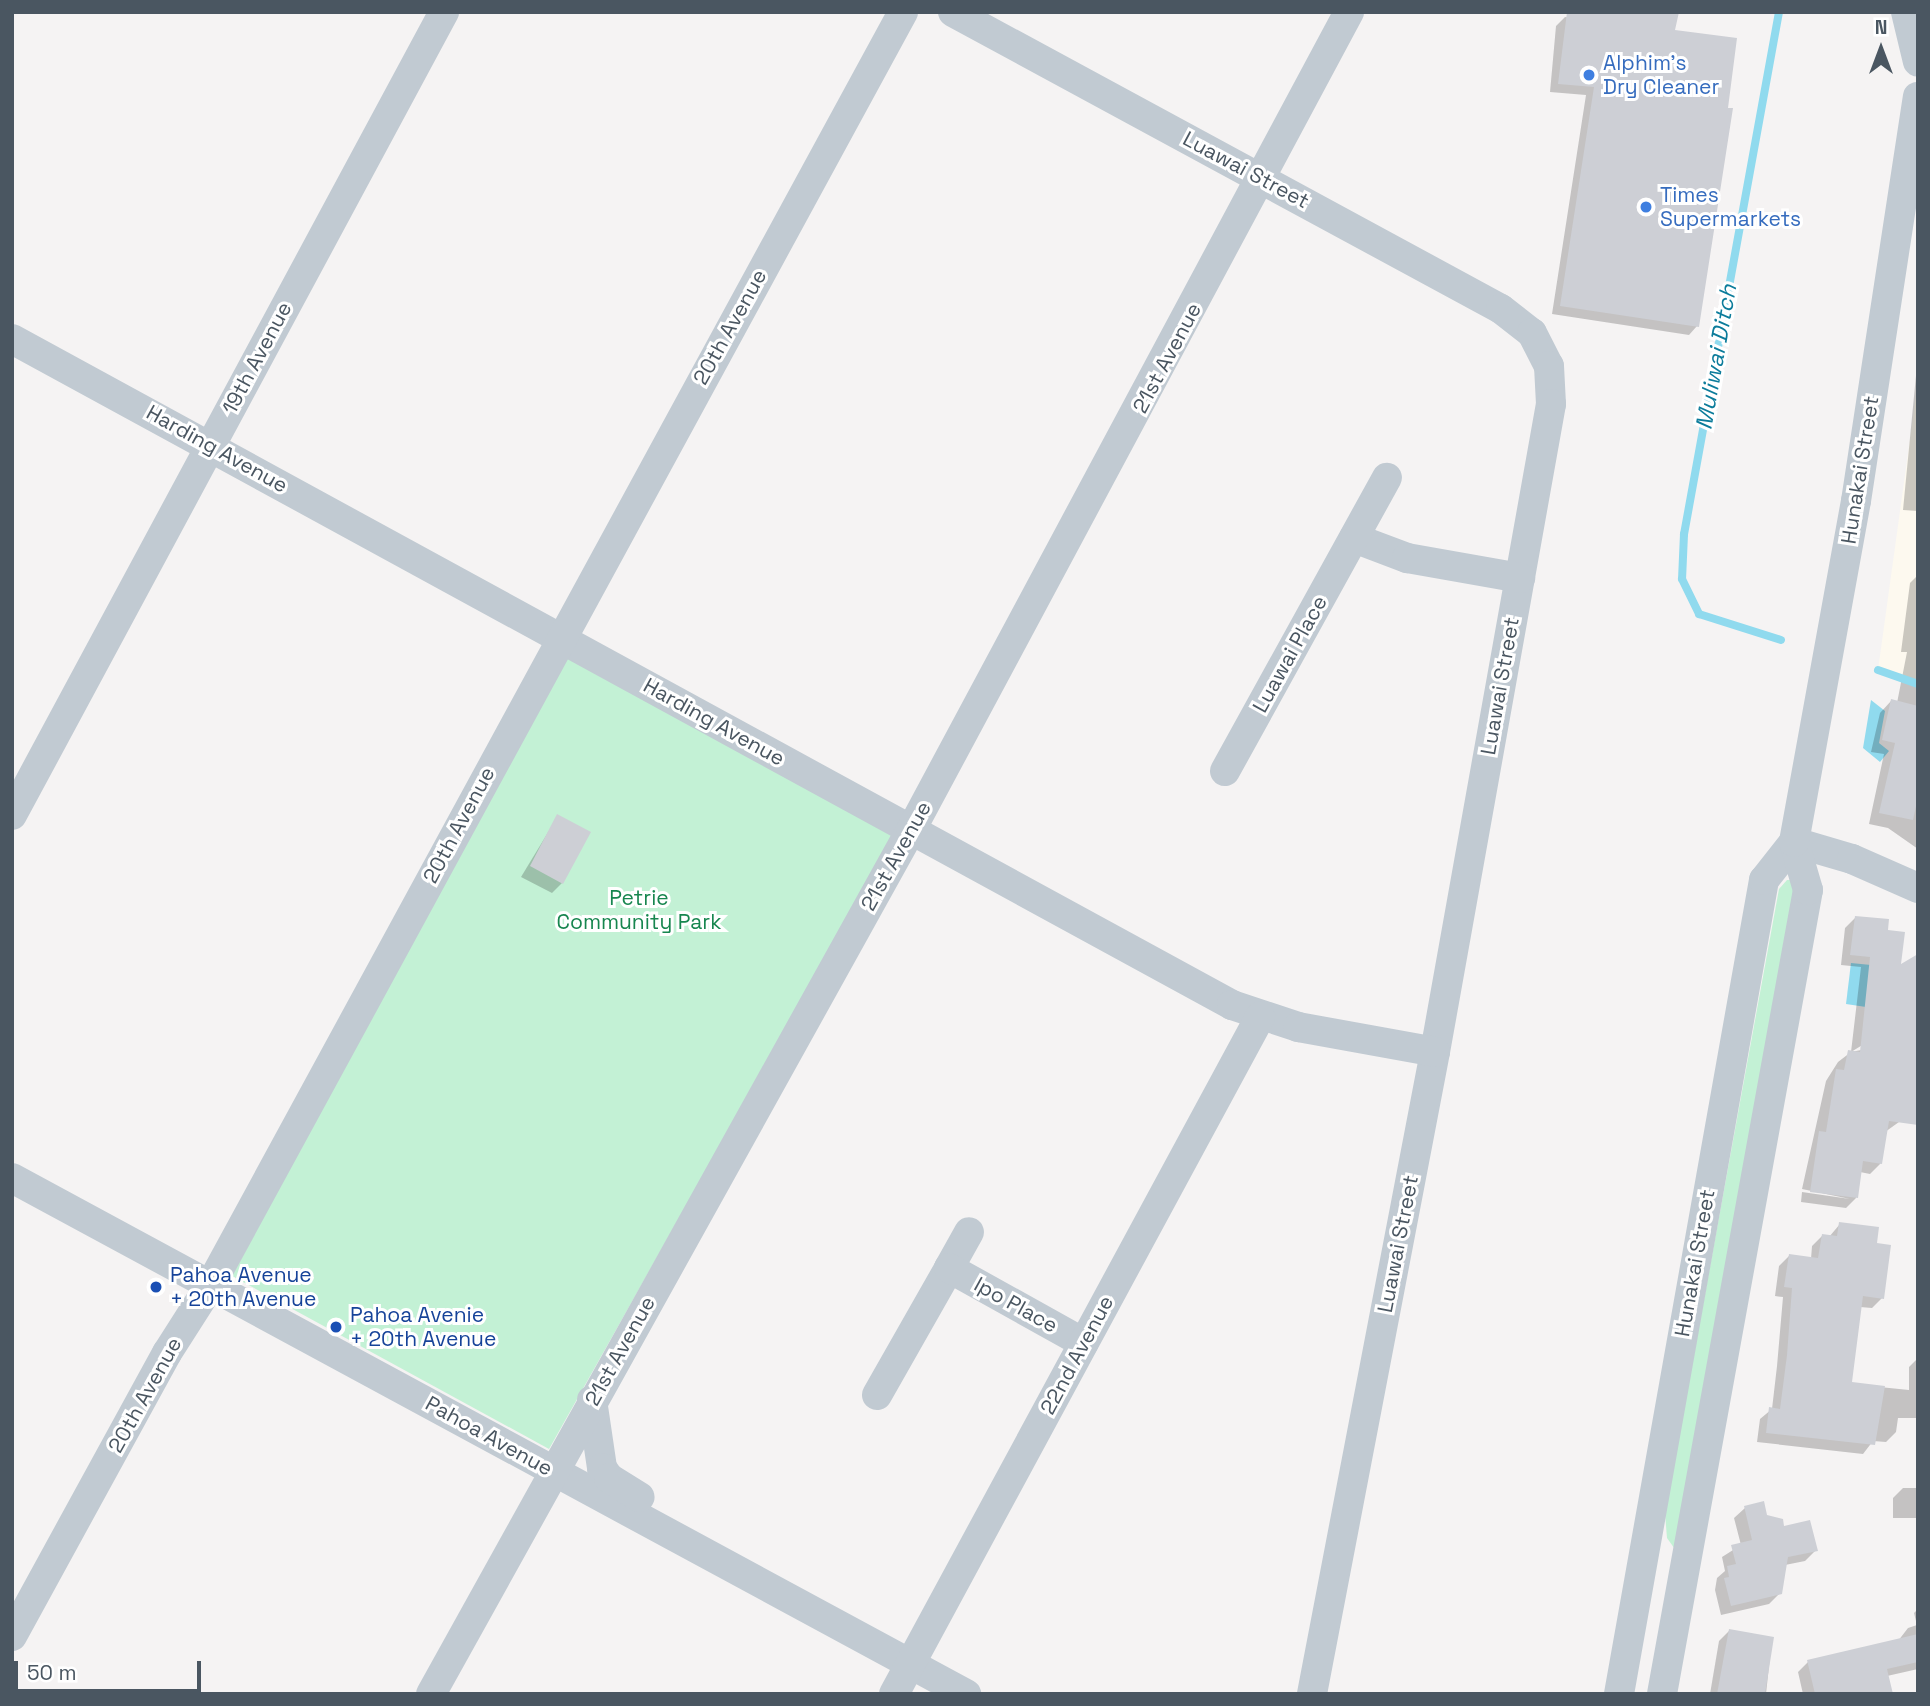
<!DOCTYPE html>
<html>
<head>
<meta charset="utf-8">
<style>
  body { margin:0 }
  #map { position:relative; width:1930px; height:1706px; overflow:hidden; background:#f5f3f3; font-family:"Space Grotesk",sans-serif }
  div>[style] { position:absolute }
  .commercial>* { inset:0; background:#fdf9ef }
  .green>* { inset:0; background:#c3f1d5 }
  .water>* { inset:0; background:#90daee }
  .shadow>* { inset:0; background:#0003 }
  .stream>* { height:8px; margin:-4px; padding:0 4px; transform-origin:4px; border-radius:4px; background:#90daee }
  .building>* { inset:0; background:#cdcfd5 }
  .minor>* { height:30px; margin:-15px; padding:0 15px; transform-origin:15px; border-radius:15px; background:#c1cad2 }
  .dots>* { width:19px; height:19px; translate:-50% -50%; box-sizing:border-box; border:4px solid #fff; border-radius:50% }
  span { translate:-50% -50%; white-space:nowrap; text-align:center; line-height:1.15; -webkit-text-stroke:6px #fff; paint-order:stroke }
  .shop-label { font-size:21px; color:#366cbe }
  .left { translate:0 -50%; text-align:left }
  .street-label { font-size:21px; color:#4a5661 }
  .park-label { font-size:21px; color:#17864f }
  .transit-label { font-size:21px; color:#164399 }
  .water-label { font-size:23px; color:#0c7c9b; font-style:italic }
  .frame { position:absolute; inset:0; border:14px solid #4a5661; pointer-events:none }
  .north { position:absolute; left:1846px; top:14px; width:70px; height:70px; -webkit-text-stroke:5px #fff; paint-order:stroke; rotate:0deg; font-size:19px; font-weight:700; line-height:28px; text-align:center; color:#4a5661 }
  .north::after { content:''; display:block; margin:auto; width:24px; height:32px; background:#4a5661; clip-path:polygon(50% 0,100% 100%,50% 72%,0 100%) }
  .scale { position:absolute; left:14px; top:1661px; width:187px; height:32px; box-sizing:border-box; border:4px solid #4a5661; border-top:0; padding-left:9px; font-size:21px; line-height:24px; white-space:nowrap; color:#4a5661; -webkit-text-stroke:5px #fff; paint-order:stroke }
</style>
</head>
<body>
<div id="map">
  <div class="commercial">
    <i style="clip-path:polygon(1918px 381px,1918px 684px,1878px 670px)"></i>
  </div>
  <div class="green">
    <i style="clip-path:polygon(565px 654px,894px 836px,549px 1449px,232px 1276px)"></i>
    <i style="clip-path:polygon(1787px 880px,1794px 880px,1797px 892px,1677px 1552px,1667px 1538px,1665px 1513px,1779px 889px)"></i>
  </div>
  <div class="water">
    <i style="clip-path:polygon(1871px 700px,1885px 711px,1879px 743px,1889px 751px,1880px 762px,1863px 748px)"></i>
    <i style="clip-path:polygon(1851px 963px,1871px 965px,1866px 1007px,1846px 1004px)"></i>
  </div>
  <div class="shadow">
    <i style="clip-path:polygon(1565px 17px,1672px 31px,1697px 326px,1689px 335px,1552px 314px,1586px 95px,1550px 92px,1556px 26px)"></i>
    <i style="clip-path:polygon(1918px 355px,1918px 511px,1903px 510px)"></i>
    <i style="clip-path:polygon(1918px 575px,1918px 849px,1888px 828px,1869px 824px,1884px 754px,1871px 752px,1880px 713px,1891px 701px,1897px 703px,1907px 652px,1901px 652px,1910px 583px)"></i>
    <i style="clip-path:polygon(558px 816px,562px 883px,552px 893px,521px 877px)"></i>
    <i style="clip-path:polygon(1856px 917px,1886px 932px,1918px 1011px,1851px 1052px,1861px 1050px,1899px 1122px,1885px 1132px,1881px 1163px,1870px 1174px,1860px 1172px,1856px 1198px,1846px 1208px,1801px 1202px,1802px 1192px,1850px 1199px,1802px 1189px,1826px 1081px,1838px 1062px,1851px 1052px,1861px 967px,1841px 965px,1845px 928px)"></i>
    <i style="clip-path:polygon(1840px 1224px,1875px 1245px,1882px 1298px,1872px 1308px,1860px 1307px,1850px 1384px,1909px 1390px,1909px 1367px,1918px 1358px,1918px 1418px,1898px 1418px,1896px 1432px,1886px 1442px,1873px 1441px,1863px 1454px,1757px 1442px,1760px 1419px,1772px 1409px,1777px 1366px,1783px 1297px,1775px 1296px,1779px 1266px,1789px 1256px,1811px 1259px,1812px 1246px,1822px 1236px,1829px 1237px)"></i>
    <i style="clip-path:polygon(1903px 1488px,1918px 1488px,1918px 1518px,1893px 1518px,1893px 1498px)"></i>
    <i style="clip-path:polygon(1745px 1508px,1816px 1550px,1805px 1561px,1785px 1565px,1780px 1593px,1769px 1604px,1721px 1615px,1715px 1590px,1717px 1578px,1725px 1571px,1722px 1557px,1741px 1545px,1734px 1518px)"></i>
    <i style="clip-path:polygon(1918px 1609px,1918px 1669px,1887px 1676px,1891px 1694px,1803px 1694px,1798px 1672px,1808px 1662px,1898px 1641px,1908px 1628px,1917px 1625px,1914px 1613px)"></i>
    <i style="clip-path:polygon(1729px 1631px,1772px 1638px,1766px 1694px,1710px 1694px,1719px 1641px)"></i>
  </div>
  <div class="stream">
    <i style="left:1779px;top:12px;width:531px;rotate:100.31deg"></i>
    <i style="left:1684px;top:534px;width:45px;rotate:92.5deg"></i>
    <i style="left:1682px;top:579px;width:39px;rotate:64deg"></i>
    <i style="left:1699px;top:614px;width:86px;rotate:17.6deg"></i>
    <i style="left:1878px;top:670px;width:42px;rotate:19.3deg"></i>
  </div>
  <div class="building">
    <i style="clip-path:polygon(1567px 12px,1679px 12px,1675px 30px,1737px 38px,1728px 108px,1733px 108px,1699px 327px,1560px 306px,1594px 87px,1558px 84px)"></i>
    <i style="clip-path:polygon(1891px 699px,1918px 706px,1918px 797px,1913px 820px,1879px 813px,1895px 743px,1882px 740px)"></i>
    <i style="clip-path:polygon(557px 814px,591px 832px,563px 884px,530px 866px)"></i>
    <i style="clip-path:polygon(1855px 916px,1889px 919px,1888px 930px,1905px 932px,1901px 964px,1918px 954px,1918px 1125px,1889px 1121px,1882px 1164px,1863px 1161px,1858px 1198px,1810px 1192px,1819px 1131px,1826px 1132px,1836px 1069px,1844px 1070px,1848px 1050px,1860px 1052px,1870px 957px,1850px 955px)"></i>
    <i style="clip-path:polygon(1839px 1222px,1879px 1227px,1877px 1243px,1891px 1245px,1884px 1299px,1863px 1296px,1852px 1382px,1885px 1386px,1875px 1445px,1766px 1433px,1769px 1407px,1780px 1409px,1787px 1355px,1792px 1288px,1784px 1287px,1789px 1254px,1818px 1258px,1822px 1234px,1837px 1236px)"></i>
    <i style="clip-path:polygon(1764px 1501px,1767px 1515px,1783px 1519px,1784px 1526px,1810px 1520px,1818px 1551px,1788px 1557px,1782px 1594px,1731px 1606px,1724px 1578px,1729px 1577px,1727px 1566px,1736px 1564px,1731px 1545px,1752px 1540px,1744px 1506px)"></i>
    <i style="clip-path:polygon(1729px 1629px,1774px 1637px,1765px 1694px,1717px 1694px)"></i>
    <i style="clip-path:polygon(1918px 1634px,1918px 1662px,1887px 1669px,1893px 1694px,1815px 1694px,1807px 1660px)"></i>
  </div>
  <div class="minor">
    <i style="left:953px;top:12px;width:623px;rotate:28.46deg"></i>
    <i style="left:1501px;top:309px;width:39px;rotate:38deg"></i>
    <i style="left:1532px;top:333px;width:37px;rotate:63deg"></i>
    <i style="left:1549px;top:366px;width:38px;rotate:87deg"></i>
    <i style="left:1551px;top:404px;width:658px;rotate:100.15deg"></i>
    <i style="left:1435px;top:1052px;width:654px;rotate:100.85deg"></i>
    <i style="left:1906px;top:12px;width:51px;rotate:76.5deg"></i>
    <i style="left:12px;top:339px;width:1390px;rotate:28.63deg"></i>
    <i style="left:1232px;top:1005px;width:70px;rotate:18.4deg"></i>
    <i style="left:1298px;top:1027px;width:139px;rotate:10.3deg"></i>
    <i style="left:1354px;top:538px;width:57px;rotate:20.7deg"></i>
    <i style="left:1407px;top:558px;width:115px;rotate:10deg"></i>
    <i style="left:1225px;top:771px;width:335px;rotate:-61.1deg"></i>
    <i style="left:12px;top:815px;width:912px;rotate:-61.72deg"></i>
    <i style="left:1794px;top:842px;width:60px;rotate:16.3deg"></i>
    <i style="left:1852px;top:859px;width:72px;rotate:23.7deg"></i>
    <i style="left:12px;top:1178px;width:1085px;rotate:28.41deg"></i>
    <i style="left:949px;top:1268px;width:41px;rotate:-60.9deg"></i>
    <i style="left:877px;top:1395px;width:146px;rotate:-60.4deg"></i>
    <i style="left:949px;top:1268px;width:154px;rotate:29.1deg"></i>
    <i style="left:592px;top:1400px;width:69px;rotate:81.6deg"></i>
    <i style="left:602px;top:1468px;width:12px;rotate:55deg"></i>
    <i style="left:609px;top:1478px;width:36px;rotate:32deg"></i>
    <i style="left:12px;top:1636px;width:323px;rotate:-61.3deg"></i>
    <i style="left:167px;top:1353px;width:82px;rotate:-57.5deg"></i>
    <i style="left:211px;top:1284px;width:1448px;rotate:-61.45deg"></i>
    <i style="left:431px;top:1694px;width:988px;rotate:-60.95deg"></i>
    <i style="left:911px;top:830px;width:928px;rotate:-61.83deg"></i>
    <i style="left:894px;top:1694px;width:770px;rotate:-61.6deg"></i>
    <i style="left:1619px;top:1694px;width:827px;rotate:-79.9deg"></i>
    <i style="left:1764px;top:880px;width:48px;rotate:-51.7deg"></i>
    <i style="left:1662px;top:1694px;width:817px;rotate:-79.71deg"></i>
    <i style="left:1808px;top:890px;width:50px;rotate:-106.3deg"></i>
    <i style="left:1794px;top:842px;width:347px;rotate:-79.7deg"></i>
    <i style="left:1856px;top:501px;width:409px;rotate:-81.3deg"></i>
  </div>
  <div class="dots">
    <i style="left:1589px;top:75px;background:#3f7fe0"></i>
    <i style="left:1646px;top:207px;background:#3f7fe0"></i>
    <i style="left:156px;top:1287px;background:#1a4fb4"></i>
    <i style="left:336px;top:1327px;background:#1a4fb4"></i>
  </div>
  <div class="shop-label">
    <span class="left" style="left:1603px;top:75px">Alphim’s<br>Dry Cleaner</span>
    <span class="left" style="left:1660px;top:207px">Times<br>Supermarkets</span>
  </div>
  <div class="street-label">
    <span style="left:1246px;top:170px;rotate:28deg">Luawai Street</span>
    <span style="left:730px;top:327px;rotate:-61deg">20th Avenue</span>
    <span style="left:257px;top:358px;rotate:-62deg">19th Avenue</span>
    <span style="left:1167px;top:358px;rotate:-62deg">21st Avenue</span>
    <span style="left:217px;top:449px;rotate:29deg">Harding Avenue</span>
    <span style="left:1860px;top:470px;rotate:-81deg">Hunakai Street</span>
    <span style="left:1290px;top:654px;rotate:-61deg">Luawai Place</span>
    <span style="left:1500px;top:686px;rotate:-80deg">Luawai Street</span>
    <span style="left:714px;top:722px;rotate:29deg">Harding Avenue</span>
    <span style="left:459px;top:825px;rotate:-62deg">20th Avenue</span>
    <span style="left:896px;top:856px;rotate:-61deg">21st Avenue</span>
    <span style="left:1398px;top:1244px;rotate:-79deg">Luawai Street</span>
    <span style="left:1695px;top:1263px;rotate:-80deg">Hunakai Street</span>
    <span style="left:1016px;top:1305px;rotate:29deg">Ipo Place</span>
    <span style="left:620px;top:1351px;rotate:-61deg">21st Avenue</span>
    <span style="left:1077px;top:1355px;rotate:-62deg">22nd Avenue</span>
    <span style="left:145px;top:1395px;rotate:-61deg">20th Avenue</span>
    <span style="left:489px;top:1436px;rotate:29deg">Pahoa Avenue</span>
  </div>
  <div class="park-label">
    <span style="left:639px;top:910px">Petrie<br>Community Park</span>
  </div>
  <div class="transit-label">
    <span class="left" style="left:170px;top:1287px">Pahoa Avenue<br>+ 20th Avenue</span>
    <span class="left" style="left:350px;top:1327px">Pahoa Avenie<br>+ 20th Avenue</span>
  </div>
  <div class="water-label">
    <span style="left:1716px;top:357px;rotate:-80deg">Muliwai Ditch</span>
  </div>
  <div class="frame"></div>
  <div class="north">N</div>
  <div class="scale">50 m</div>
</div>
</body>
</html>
